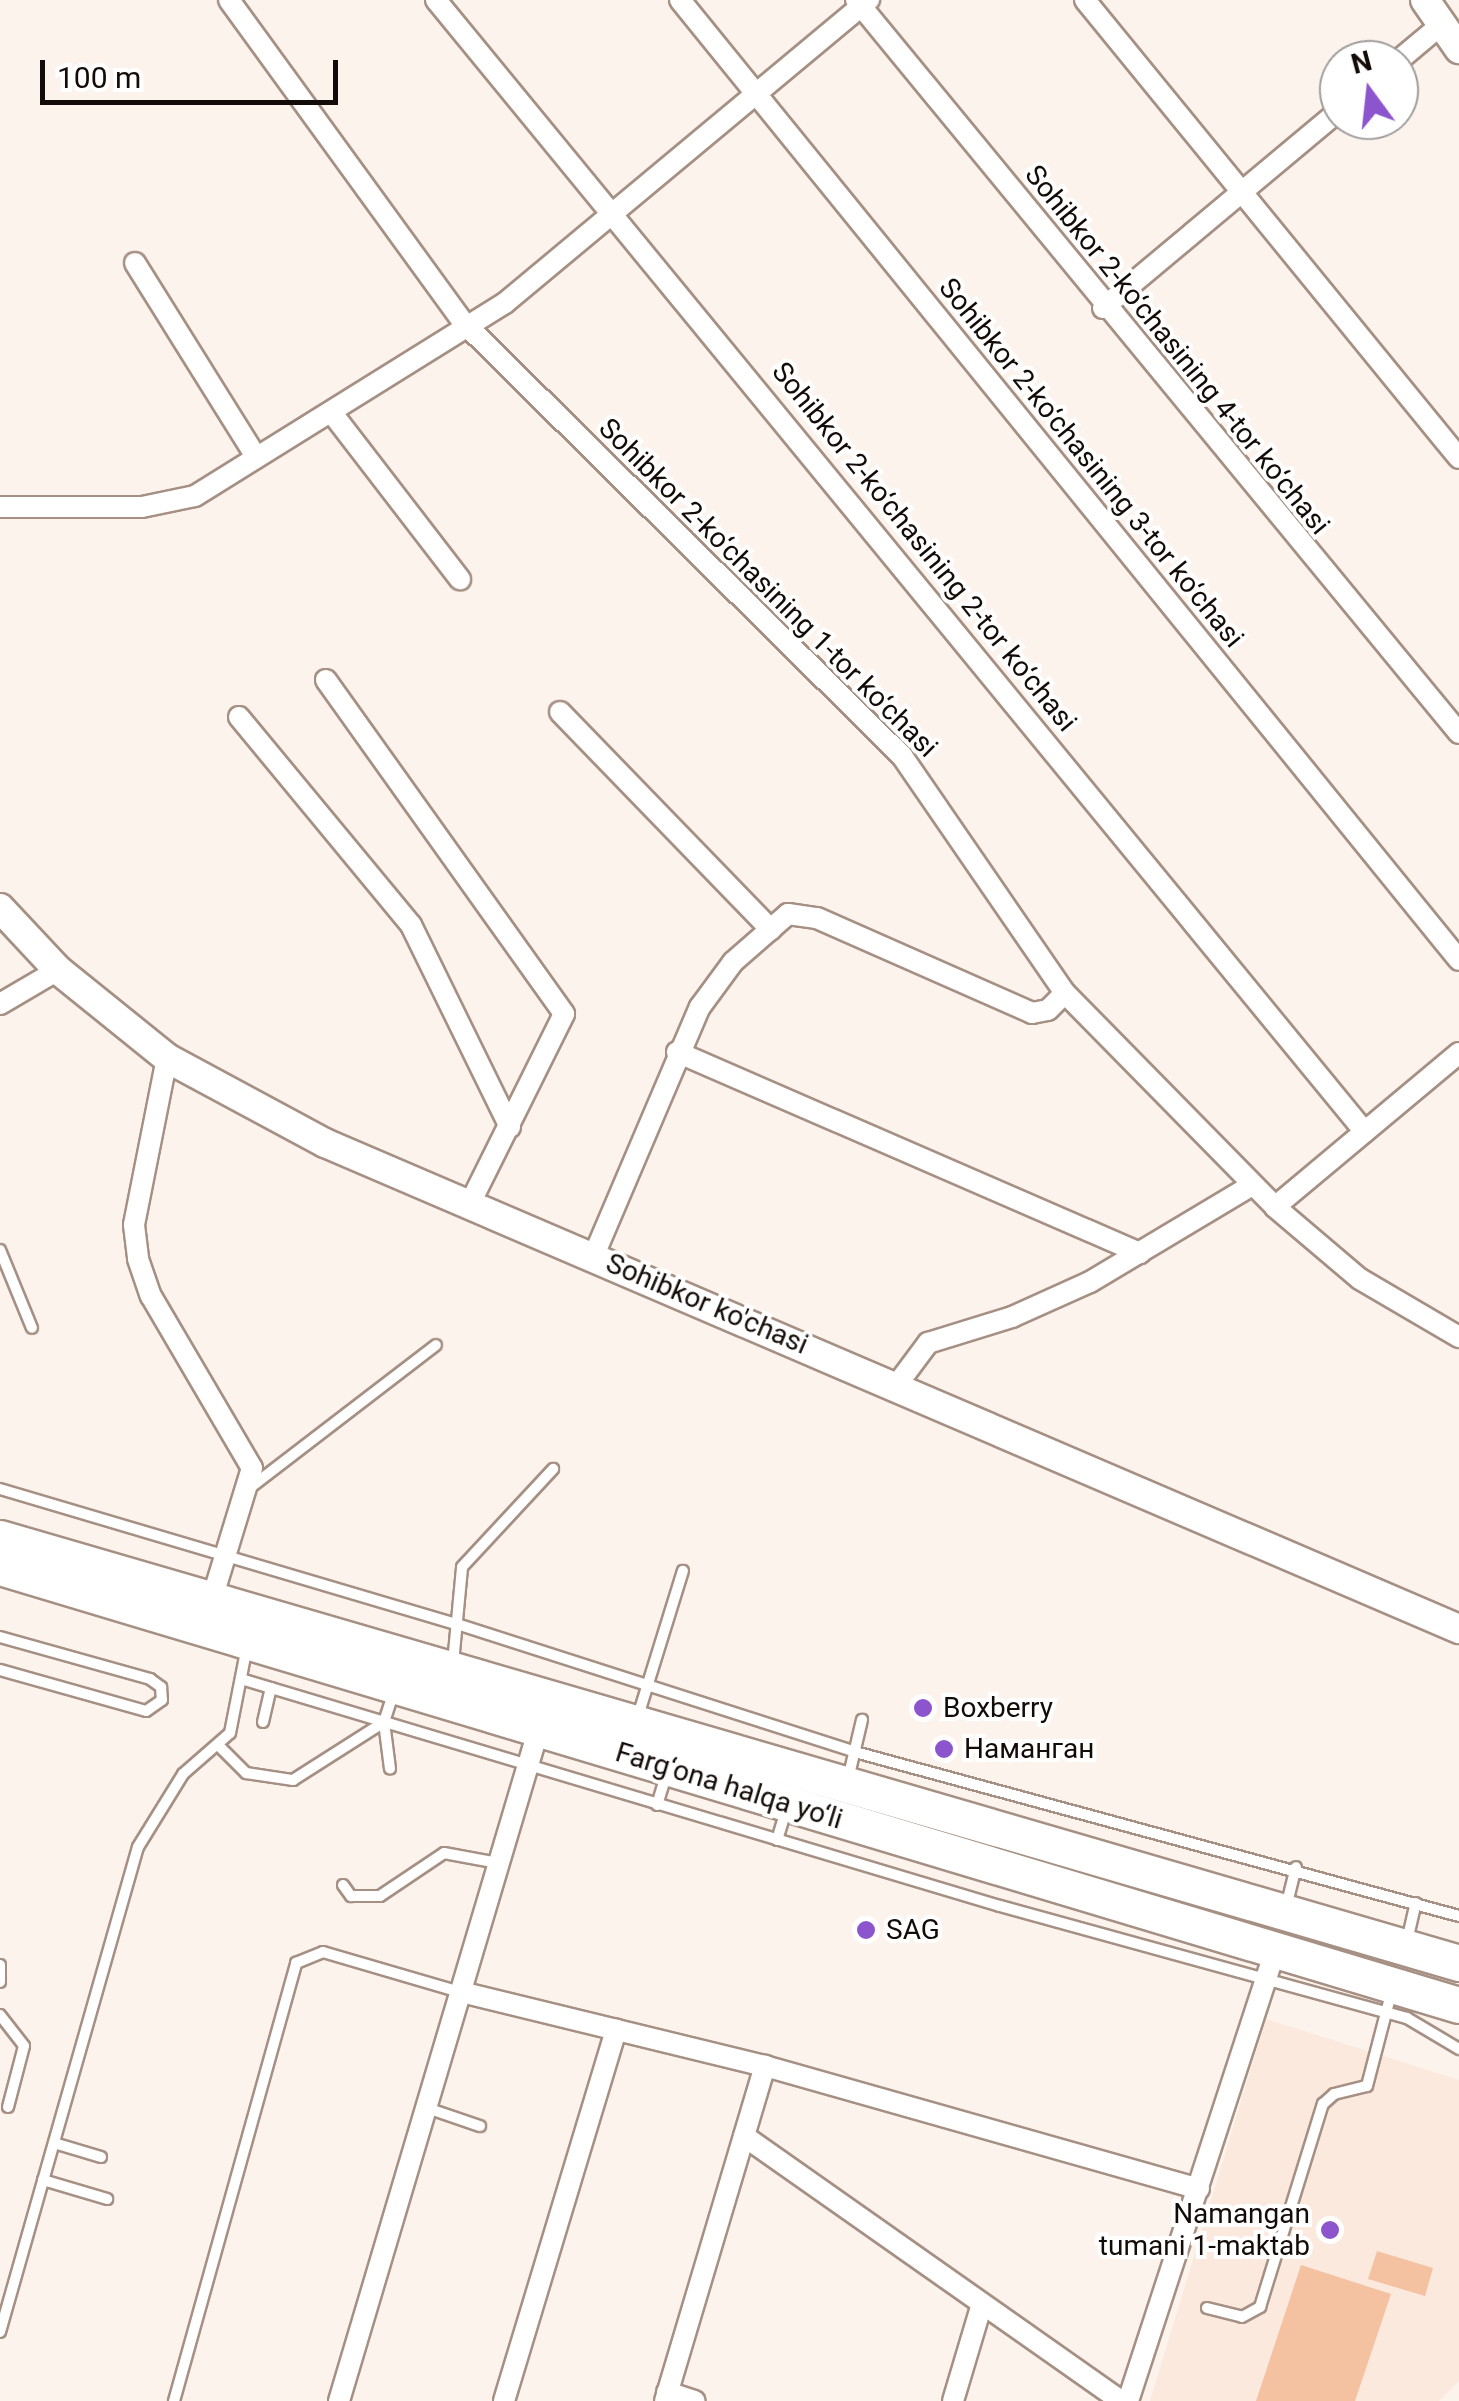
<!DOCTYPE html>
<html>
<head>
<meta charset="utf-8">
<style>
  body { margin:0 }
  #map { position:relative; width:1459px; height:2401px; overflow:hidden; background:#fcf3ed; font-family:Roboto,sans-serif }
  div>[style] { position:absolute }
  .built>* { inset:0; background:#fbe9dd }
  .green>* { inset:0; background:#f4c2a1 }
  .roads { filter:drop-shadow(2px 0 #a59083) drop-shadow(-2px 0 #a59083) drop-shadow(0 2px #a59083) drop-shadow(0 -2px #a59083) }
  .lane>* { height:10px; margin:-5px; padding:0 5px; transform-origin:5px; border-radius:5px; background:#fff }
  .street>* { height:20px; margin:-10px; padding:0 10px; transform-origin:10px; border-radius:10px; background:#fff }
  .secondary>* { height:28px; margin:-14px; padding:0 14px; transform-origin:14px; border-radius:14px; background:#fff }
  .highway>* { height:35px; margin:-17.5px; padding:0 17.5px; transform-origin:17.5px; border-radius:17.5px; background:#fff }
  .dots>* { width:28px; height:28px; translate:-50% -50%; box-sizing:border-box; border:5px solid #fff; border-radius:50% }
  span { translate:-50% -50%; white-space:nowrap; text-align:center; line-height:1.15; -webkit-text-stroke:8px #fff; paint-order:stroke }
  .street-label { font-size:28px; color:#120b07 }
  .poi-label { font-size:28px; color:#120b07 }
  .left { translate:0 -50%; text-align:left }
  .right { translate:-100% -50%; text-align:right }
  .north { position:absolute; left:1319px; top:40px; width:100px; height:100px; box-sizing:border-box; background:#fff; border:2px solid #a09d9c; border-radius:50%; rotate:345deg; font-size:28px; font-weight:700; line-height:40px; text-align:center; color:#120b07 }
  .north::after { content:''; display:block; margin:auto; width:35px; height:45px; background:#8d55cd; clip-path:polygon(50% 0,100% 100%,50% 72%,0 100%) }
  .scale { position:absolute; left:40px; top:60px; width:298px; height:45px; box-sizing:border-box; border:5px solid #120b07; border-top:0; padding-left:12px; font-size:30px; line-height:35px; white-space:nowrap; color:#120b07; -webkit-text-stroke:8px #fff; paint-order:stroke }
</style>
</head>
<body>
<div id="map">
  <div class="built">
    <i style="clip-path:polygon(1266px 2019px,1459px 2080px,1459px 2381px,1439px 2401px,1150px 2401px)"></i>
  </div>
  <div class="green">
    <i style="clip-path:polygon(1377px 2251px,1433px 2268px,1425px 2296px,1368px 2279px)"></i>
    <i style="clip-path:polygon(1301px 2265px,1391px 2294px,1355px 2401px,1256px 2401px)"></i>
  </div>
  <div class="roads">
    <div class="lane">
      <i style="left:0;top:1250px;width:84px;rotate:67.7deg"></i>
      <i style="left:251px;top:1487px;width:233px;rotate:-37.5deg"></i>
      <i style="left:0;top:1489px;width:477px;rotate:16.5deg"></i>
      <i style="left:457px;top:1624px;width:418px;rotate:17.8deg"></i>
      <i style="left:855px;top:1752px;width:626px;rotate:15.19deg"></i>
      <i style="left:0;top:1637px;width:156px;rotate:15.6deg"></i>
      <i style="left:150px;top:1679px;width:14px;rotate:36deg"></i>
      <i style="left:161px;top:1687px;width:13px;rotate:86deg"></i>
      <i style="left:162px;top:1700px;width:19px;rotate:145deg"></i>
      <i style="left:146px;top:1711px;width:152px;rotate:-164.3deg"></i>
      <i style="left:453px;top:1663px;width:96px;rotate:-84.6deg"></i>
      <i style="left:462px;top:1567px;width:134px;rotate:-47.1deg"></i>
      <i style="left:241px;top:1679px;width:792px;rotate:16.65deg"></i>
      <i style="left:1000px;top:1906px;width:422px;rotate:15.4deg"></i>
      <i style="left:1407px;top:2018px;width:61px;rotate:30.8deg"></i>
      <i style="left:638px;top:1716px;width:152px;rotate:-72.8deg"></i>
      <i style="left:263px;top:1722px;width:35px;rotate:-77deg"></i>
      <i style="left:384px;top:1722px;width:47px;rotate:82.7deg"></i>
      <i style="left:218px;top:1745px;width:40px;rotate:45deg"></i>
      <i style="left:246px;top:1773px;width:48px;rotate:8.5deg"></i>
      <i style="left:293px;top:1780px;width:108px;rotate:-32.5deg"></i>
      <i style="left:384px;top:1722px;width:33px;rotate:-72deg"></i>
      <i style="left:848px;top:1779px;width:61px;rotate:-76.7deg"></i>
      <i style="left:657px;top:1805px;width:34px;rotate:-73deg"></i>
      <i style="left:777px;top:1840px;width:34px;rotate:-73deg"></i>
      <i style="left:343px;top:1885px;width:14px;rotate:54deg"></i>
      <i style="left:351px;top:1896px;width:29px"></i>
      <i style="left:380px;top:1896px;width:77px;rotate:-33.9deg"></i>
      <i style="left:444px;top:1853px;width:55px;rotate:10.5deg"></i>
      <i style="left:1286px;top:1907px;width:41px;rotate:-76deg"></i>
      <i style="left:1407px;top:1941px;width:39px;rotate:-77deg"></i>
      <i style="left:0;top:1965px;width:17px;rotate:90deg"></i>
      <i style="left:0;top:2015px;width:39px;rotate:52deg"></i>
      <i style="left:24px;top:2046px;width:63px;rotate:104.7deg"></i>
      <i style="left:427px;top:2108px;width:56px;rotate:18.8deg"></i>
      <i style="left:54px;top:2143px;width:49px;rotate:16.6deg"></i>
      <i style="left:43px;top:2180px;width:67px;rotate:16.5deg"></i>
      <i style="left:1207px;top:2308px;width:36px;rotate:14deg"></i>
      <i style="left:1242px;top:2317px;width:21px;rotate:-29deg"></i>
      <i style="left:1260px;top:2307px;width:213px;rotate:-72.8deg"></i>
      <i style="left:1323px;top:2104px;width:15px;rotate:-42deg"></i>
      <i style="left:1334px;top:2094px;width:34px;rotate:-14deg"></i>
      <i style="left:1367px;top:2086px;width:99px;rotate:-75.4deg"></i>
      <i style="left:0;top:2332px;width:504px;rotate:-74.12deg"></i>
      <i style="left:138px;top:1847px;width:86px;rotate:-58.3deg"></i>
      <i style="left:183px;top:1774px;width:62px;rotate:-41.1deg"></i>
      <i style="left:230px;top:1733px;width:89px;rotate:-78.9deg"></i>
      <i style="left:174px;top:2401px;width:455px;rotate:-74.4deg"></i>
      <i style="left:296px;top:1963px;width:29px;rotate:-22deg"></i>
      <i style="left:323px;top:1952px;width:143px;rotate:16.3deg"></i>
    </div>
    <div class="street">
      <i style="left:229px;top:0;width:399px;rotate:54deg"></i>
      <i style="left:464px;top:323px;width:616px;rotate:44.67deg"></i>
      <i style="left:902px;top:756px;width:288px;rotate:55.5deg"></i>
      <i style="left:1065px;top:993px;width:300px;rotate:45.5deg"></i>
      <i style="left:436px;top:0;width:1464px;rotate:50.63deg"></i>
      <i style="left:680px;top:0;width:1236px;rotate:50.94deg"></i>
      <i style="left:856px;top:0;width:949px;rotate:50.56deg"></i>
      <i style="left:1085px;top:0;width:591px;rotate:50.77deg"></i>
      <i style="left:1399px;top:60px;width:56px;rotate:-39.9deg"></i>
      <i style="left:135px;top:263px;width:229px;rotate:58deg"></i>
      <i style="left:1103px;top:308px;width:307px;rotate:-39.9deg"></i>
      <i style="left:332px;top:413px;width:210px;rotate:52.4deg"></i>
      <i style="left:0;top:507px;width:142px"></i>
      <i style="left:142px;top:507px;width:54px;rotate:-11.7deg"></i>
      <i style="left:195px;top:496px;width:365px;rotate:-31.9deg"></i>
      <i style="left:505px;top:303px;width:474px;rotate:-39.8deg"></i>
      <i style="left:326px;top:680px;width:410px;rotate:54.5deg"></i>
      <i style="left:564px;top:1014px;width:211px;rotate:116.4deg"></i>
      <i style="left:560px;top:712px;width:303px;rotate:45.9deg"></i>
      <i style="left:239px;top:717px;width:270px;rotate:50.4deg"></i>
      <i style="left:411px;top:925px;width:225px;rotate:63.9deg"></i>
      <i style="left:0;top:1004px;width:67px;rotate:-30.4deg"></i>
      <i style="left:677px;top:1052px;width:505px;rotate:23.47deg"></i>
      <i style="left:1459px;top:1053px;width:240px;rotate:140.1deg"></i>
      <i style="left:1275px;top:1207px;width:111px;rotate:40.3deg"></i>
      <i style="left:1360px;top:1279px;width:115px;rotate:30.4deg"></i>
      <i style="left:167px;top:1058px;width:170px;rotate:101.2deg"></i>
      <i style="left:134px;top:1225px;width:34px;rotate:83deg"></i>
      <i style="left:138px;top:1259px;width:39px;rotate:71deg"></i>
      <i style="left:151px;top:1296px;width:199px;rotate:59.6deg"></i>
      <i style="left:252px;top:1468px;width:140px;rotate:107deg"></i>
      <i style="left:594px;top:1255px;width:270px;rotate:-66.9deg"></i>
      <i style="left:700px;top:1007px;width:56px;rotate:-53.7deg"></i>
      <i style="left:733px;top:962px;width:73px;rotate:-41.1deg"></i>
      <i style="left:788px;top:914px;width:29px;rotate:8deg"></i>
      <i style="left:817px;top:918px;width:235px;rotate:23.8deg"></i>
      <i style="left:1032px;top:1013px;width:16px;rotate:-11deg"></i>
      <i style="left:1048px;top:1010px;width:24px;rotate:-45deg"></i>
      <i style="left:896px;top:1386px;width:54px;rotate:-53.3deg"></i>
      <i style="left:928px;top:1343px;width:88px;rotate:-17.2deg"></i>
      <i style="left:1012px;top:1317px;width:85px;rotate:-24.2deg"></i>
      <i style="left:1090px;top:1282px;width:189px;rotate:-30.9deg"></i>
      <i style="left:461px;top:1992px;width:313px;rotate:13.7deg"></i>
      <i style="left:765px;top:2066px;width:451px;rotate:15.8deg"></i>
      <i style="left:744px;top:2136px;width:461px;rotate:35.1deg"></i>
      <i style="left:667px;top:2392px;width:29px;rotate:18deg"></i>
      <i style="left:339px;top:2401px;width:702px;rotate:-73.45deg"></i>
      <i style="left:504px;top:2401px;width:388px;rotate:-73.2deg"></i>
      <i style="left:665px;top:2401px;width:350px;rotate:-73.4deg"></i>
      <i style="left:953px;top:2401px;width:98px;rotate:-73.4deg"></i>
      <i style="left:1128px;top:2401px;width:474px;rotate:-71.9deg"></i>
    </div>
    <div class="secondary">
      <i style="left:1425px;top:0;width:60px;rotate:55.2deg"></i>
      <i style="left:0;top:908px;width:85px;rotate:46.9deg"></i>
      <i style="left:58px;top:970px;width:140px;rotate:38.9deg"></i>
      <i style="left:167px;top:1058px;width:179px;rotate:28.3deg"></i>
      <i style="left:325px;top:1143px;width:1234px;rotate:23.2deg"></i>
    </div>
    <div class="highway">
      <i style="left:0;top:1538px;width:1520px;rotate:16.24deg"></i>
      <i style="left:0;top:1567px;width:1523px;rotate:16.71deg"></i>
    </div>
  </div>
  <div class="dots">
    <i style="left:923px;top:1708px;background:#8d55cd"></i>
    <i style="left:944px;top:1749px;background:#8d55cd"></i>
    <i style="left:866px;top:1930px;background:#8d55cd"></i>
    <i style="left:1330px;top:2230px;background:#8d55cd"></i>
  </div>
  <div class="street-label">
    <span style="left:1177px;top:350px;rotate:51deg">Sohibkor 2-ko‘chasining 4-tor ko‘chasi</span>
    <span style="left:1091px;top:463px;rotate:51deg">Sohibkor 2-ko‘chasining 3-tor ko‘chasi</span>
    <span style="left:924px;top:547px;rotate:51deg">Sohibkor 2-ko‘chasining 2-tor ko‘chasi</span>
    <span style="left:768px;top:588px;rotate:45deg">Sohibkor 2-ko‘chasining 1-tor ko‘chasi</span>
    <span style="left:707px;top:1304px;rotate:23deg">Sohibkor ko'chasi</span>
    <span style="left:729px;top:1786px;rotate:17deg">Farg‘ona halqa yo‘li</span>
  </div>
  <div class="poi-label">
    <span class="left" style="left:943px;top:1708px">Boxberry</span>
    <span class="left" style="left:964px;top:1749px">Наманган</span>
    <span class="left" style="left:886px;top:1930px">SAG</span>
    <span class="right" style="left:1310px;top:2230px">Namangan<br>tumani 1-maktab</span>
  </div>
  <div class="north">N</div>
  <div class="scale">100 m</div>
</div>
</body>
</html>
